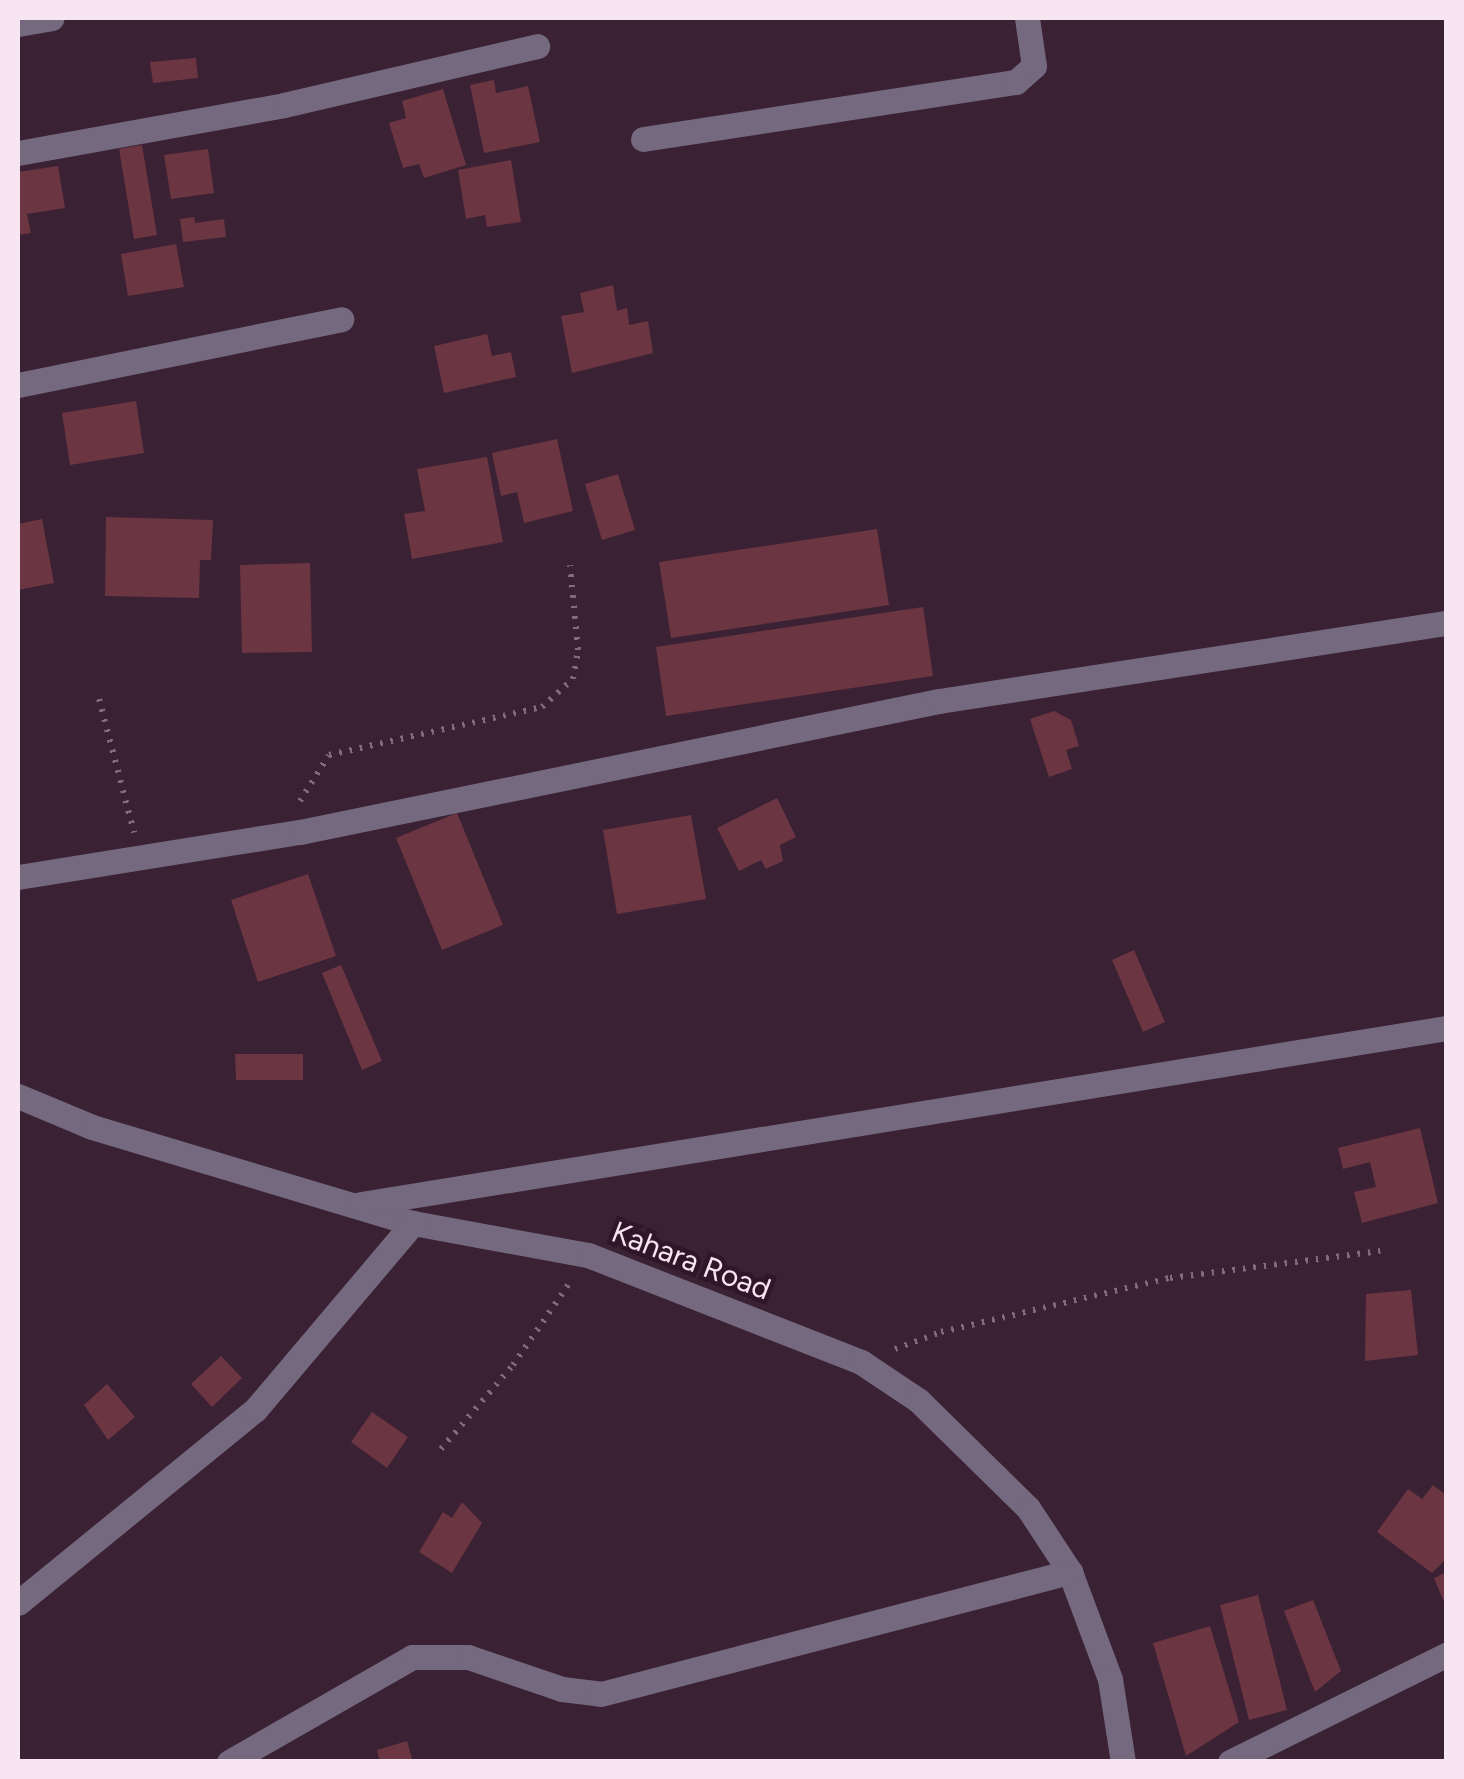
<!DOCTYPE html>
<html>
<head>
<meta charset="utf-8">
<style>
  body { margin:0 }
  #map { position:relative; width:1464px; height:1779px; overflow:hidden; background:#3a2133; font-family:Figtree,sans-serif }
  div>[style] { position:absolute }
  .building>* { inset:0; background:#6c3542 }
  .path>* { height:6px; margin-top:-3px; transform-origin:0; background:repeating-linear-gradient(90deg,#826c7c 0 2.5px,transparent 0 10.5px) }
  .minor>* { height:25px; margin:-12.5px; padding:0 12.5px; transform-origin:12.5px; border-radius:12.5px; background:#74697f }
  span { translate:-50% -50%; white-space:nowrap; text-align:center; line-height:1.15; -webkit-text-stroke:9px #2f1729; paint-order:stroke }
  .street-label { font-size:30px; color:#f7e5f1 }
  .frame { position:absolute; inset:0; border:20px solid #f7e5f1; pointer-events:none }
</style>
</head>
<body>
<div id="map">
  <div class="building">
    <i style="clip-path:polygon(196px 58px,198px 78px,153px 83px,150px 62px)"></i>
    <i style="clip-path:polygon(494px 80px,496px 93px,528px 86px,540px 142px,484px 153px,470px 85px)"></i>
    <i style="clip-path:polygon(443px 89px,466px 165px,424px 178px,419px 164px,403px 168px,389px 123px,406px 118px,402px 101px)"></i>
    <i style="clip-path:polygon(142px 145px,157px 235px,134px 239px,119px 149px)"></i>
    <i style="clip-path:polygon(208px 149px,214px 193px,171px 199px,164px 155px)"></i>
    <i style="clip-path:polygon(511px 160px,521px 222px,487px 227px,485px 215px,466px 219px,458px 170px)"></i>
    <i style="clip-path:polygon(58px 166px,65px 208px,27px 214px,31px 233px,18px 235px,18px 172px)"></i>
    <i style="clip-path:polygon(194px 217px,195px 223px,224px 219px,226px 237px,183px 242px,180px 219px)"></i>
    <i style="clip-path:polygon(176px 244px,184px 287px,128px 296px,121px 254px)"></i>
    <i style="clip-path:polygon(613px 285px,617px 311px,627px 308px,629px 325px,648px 321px,653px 353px,572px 373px,561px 316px,584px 312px,580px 293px)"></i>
    <i style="clip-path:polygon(487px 334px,492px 356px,511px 352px,516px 377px,444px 393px,434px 346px)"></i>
    <i style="clip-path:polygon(136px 401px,144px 453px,70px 465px,62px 413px)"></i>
    <i style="clip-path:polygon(557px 439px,573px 511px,524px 523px,517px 492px,501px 496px,492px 453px)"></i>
    <i style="clip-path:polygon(487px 457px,503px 542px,412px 559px,404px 514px,425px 511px,417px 469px)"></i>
    <i style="clip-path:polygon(618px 474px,635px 530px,602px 540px,585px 484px)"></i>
    <i style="clip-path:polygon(106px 517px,213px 520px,211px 560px,200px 560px,199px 598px,105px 596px)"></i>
    <i style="clip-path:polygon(42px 519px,54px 583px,18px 590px,18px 524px)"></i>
    <i style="clip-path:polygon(877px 529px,889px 605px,671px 638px,659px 562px)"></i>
    <i style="clip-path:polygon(310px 563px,312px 652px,242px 653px,240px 565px)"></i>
    <i style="clip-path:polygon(923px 607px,933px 676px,666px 716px,656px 647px)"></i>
    <i style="clip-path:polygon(1054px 711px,1071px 720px,1079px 746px,1066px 750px,1072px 769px,1049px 777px,1030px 719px)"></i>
    <i style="clip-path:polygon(777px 798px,796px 837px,780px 845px,783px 861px,766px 869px,761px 860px,739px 871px,717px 828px)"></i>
    <i style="clip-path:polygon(457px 813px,503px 925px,442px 950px,396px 838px)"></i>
    <i style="clip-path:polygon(691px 815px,706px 899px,617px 914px,603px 830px)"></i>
    <i style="clip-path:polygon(308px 874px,336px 956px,258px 982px,231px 900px)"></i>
    <i style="clip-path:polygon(1134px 950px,1165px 1022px,1143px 1032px,1112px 960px)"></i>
    <i style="clip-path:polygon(341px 965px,382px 1061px,362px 1070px,322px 973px)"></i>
    <i style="clip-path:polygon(235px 1054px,303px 1054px,303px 1080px,236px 1080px)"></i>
    <i style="clip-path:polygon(1420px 1128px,1438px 1203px,1362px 1223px,1354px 1192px,1376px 1187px,1370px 1162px,1343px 1169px,1338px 1148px)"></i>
    <i style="clip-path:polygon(1411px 1290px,1418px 1355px,1365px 1361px,1366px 1294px)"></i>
    <i style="clip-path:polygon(221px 1356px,242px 1378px,212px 1407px,191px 1384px)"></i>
    <i style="clip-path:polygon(107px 1384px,135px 1417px,108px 1440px,84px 1405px)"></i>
    <i style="clip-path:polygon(372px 1412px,408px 1437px,387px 1468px,351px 1442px)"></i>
    <i style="clip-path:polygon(1433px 1485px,1446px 1495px,1446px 1559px,1432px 1573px,1377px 1532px,1408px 1489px,1422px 1499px)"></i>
    <i style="clip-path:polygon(462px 1502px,482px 1523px,452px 1573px,419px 1552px,443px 1512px,452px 1518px)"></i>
    <i style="clip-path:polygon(1446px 1572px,1446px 1607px,1434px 1578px)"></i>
    <i style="clip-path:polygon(1258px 1595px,1287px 1710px,1249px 1720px,1220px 1605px)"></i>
    <i style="clip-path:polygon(1313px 1600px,1341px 1671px,1315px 1692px,1284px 1611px)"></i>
    <i style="clip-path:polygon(1210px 1626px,1239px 1722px,1186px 1756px,1153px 1643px)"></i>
    <i style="clip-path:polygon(407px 1741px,413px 1762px,380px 1762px,377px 1750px)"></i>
  </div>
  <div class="path">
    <i style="left:99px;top:699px;width:138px;rotate:75.3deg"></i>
    <i style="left:300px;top:801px;width:54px;rotate:-57.8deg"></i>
    <i style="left:329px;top:755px;width:218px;rotate:-12.7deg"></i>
    <i style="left:542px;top:707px;width:42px;rotate:-42.1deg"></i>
    <i style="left:573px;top:679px;width:29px;rotate:-80deg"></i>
    <i style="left:578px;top:650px;width:85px;rotate:-95.4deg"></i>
    <i style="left:895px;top:1349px;width:49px;rotate:-20.3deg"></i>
    <i style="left:941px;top:1332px;width:235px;rotate:-13.3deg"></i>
    <i style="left:1170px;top:1278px;width:212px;rotate:-7.3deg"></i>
    <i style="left:441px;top:1449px;width:111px;rotate:-49.4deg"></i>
    <i style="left:513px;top:1365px;width:102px;rotate:-55.4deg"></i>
  </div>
  <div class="minor">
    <i style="left:18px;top:24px;width:34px;rotate:-10deg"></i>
    <i style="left:643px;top:139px;width:377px;rotate:-8.7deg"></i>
    <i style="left:1016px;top:82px;width:24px;rotate:-42deg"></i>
    <i style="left:1034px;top:66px;width:49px;rotate:-98.3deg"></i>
    <i style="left:18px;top:153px;width:270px;rotate:-10.2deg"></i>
    <i style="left:284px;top:105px;width:260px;rotate:-13.1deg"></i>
    <i style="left:18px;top:385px;width:330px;rotate:-11.5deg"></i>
    <i style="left:18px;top:877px;width:286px;rotate:-9.1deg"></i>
    <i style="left:300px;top:832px;width:652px;rotate:-11.59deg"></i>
    <i style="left:939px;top:701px;width:513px;rotate:-8.75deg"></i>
    <i style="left:18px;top:1096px;width:80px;rotate:22.7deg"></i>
    <i style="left:92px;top:1127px;width:335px;rotate:16.7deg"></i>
    <i style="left:413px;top:1223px;width:178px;rotate:10.4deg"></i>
    <i style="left:588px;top:1255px;width:293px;rotate:21.4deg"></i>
    <i style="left:861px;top:1362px;width:69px;rotate:33.7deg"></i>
    <i style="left:918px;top:1400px;width:154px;rotate:44.5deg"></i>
    <i style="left:1028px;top:1508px;width:77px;rotate:56.7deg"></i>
    <i style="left:1070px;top:1572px;width:114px;rotate:69.5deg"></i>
    <i style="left:1110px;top:1679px;width:84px;rotate:81.1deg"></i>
    <i style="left:361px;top:1204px;width:1099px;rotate:-9.21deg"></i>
    <i style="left:18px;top:1603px;width:306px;rotate:-39.2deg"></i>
    <i style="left:255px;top:1410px;width:245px;rotate:-49.8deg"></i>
    <i style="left:229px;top:1762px;width:211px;rotate:-29.8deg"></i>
    <i style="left:412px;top:1657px;width:56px"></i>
    <i style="left:468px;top:1657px;width:99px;rotate:18.8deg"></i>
    <i style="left:562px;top:1689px;width:39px;rotate:7deg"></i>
    <i style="left:601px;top:1694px;width:485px;rotate:-14.6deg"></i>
    <i style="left:1230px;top:1762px;width:241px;rotate:-26.4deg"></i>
  </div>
  <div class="street-label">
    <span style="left:691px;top:1261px;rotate:21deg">Kahara Road</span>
  </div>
  <div class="frame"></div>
</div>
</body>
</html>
